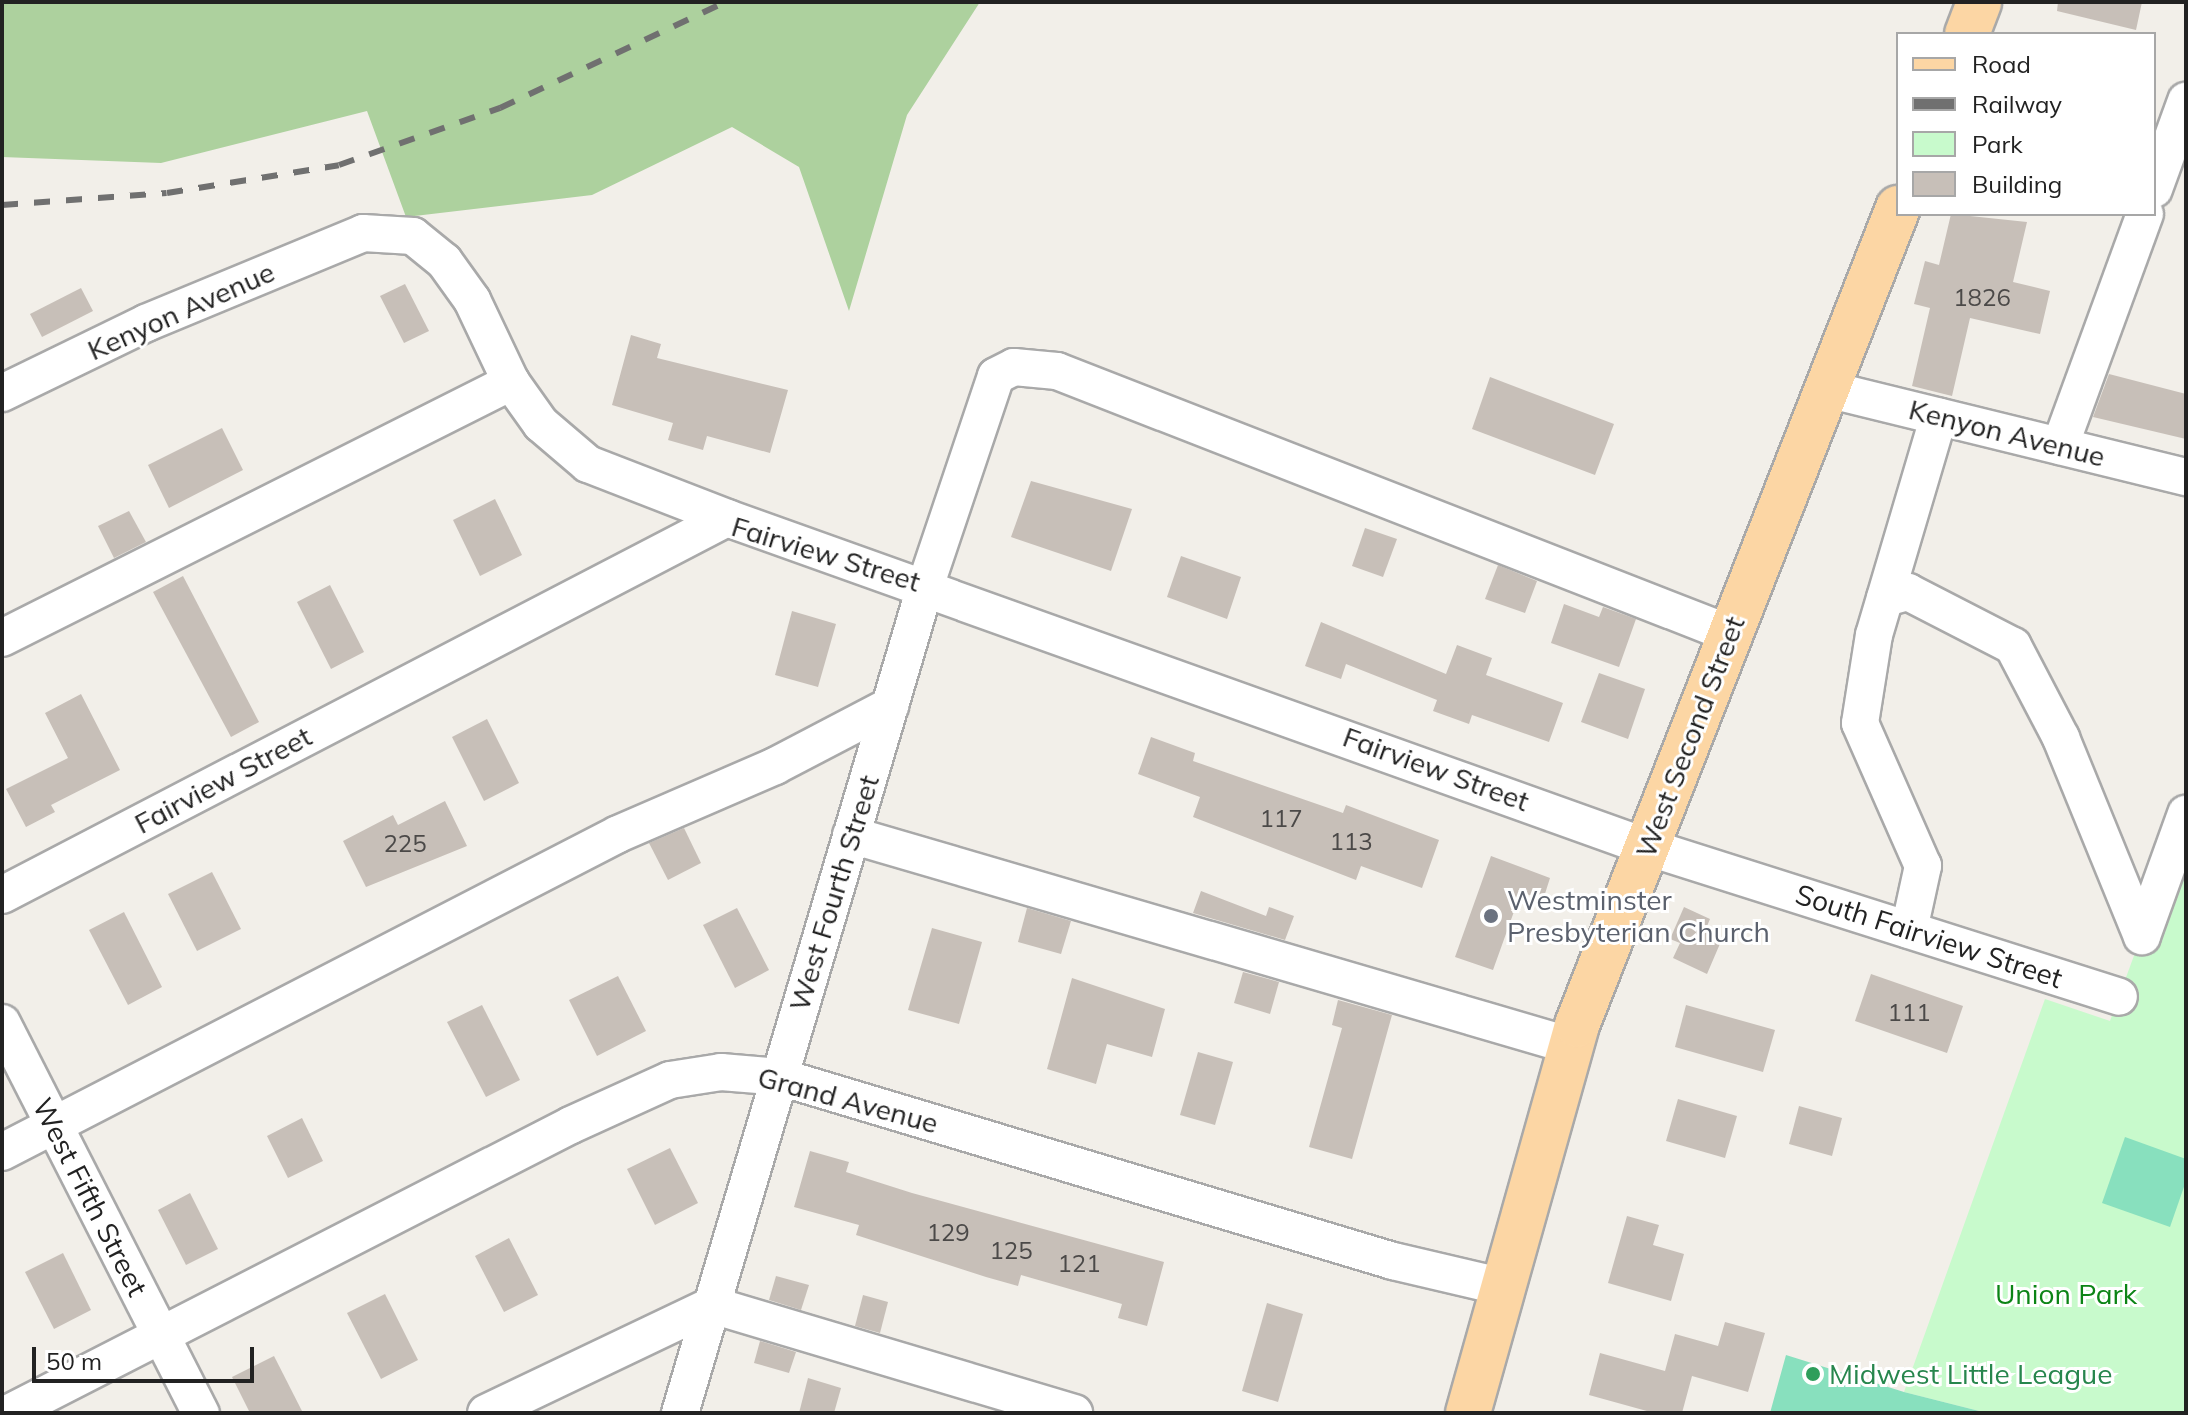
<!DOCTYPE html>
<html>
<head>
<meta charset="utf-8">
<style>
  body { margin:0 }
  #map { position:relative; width:2188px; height:1415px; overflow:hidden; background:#f2efe9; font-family:Mulish,sans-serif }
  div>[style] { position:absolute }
  .forest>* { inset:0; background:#add19e }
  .park>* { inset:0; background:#c8facc }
  .pitch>* { inset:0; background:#88e0be }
  .building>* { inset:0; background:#c7bfb8 }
  .roads { filter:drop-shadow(2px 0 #a9a9a9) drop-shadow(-2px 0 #a9a9a9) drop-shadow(0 2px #a9a9a9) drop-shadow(0 -2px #a9a9a9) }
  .minor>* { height:36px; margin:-18px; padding:0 18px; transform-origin:18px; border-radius:18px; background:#fff }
  .major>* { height:44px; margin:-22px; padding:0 22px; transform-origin:22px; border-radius:22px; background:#fcd6a4 }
  .rail>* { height:6px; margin-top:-3px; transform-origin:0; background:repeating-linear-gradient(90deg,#707070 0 16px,transparent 0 32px) }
  .dots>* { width:22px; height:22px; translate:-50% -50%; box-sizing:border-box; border:4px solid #fff; border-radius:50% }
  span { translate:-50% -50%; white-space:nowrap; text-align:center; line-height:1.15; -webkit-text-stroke:6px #fff; paint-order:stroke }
  .number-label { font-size:24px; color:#4b4948 }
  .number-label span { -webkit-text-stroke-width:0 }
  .street-label { font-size:28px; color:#222 }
  .worship-label { font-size:28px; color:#5b616d }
  .left { translate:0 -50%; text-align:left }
  .park-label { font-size:28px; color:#0c8416 }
  .leisure-label { font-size:28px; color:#27864d }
  .frame { position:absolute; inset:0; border:4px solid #222; pointer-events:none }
  .legend { position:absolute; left:1896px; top:32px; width:260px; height:184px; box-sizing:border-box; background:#fff; border:2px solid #a7a7a7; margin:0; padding:10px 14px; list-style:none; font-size:24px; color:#222 }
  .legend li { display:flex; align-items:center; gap:16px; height:40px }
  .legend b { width:40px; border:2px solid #a7a7a7 }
  .scale { position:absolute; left:32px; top:1347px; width:222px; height:36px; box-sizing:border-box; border:4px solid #222; border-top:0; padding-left:10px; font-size:24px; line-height:28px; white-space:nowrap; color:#222; -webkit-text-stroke:6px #fff; paint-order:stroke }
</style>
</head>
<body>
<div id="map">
  <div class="forest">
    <i style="clip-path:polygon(2px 2px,980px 2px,907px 115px,849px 311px,799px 167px,732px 127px,592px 195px,406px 217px,367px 111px,161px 163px,2px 157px)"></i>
  </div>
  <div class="park">
    <i style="clip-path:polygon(2186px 814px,2186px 1413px,1987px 1413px,1904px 1392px,2045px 999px,2110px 1021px)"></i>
  </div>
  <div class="pitch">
    <i style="clip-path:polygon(2125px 1137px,2186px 1159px,2186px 1181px,2170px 1227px,2102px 1203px)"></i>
    <i style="clip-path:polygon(1786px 1355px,1904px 1392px,1987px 1413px,1770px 1413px)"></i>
  </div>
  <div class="building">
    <i style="clip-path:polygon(2058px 2px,2142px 2px,2136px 30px,2057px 11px)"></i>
    <i style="clip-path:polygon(1951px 214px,2027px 222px,2013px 282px,2050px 291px,2040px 334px,1970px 318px,1952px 396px,1912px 386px,1930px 308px,1914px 304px,1925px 261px,1939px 265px)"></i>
    <i style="clip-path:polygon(405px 284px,429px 331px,404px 343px,380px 296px)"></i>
    <i style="clip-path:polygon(81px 288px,93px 311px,42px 337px,30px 314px)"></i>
    <i style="clip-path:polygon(631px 335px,661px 344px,657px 358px,788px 390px,770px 453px,707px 436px,703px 450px,668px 440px,673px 423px,612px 405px)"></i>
    <i style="clip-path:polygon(2109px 374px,2186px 394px,2186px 439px,2093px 417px)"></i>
    <i style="clip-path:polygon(1490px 377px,1614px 424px,1595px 475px,1472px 429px)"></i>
    <i style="clip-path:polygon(222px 428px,243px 470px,169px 508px,148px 465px)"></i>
    <i style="clip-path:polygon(1031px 481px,1132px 509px,1111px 571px,1011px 537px)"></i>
    <i style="clip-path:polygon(495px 499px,522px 555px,480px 576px,453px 520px)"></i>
    <i style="clip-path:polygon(129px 511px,146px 542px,114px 558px,98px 526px)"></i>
    <i style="clip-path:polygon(1365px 528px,1397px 539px,1383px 577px,1352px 566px)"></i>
    <i style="clip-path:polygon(1181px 556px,1241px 577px,1227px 619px,1167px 597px)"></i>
    <i style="clip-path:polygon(1498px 565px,1537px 581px,1525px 613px,1485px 599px)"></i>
    <i style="clip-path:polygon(183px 576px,259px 722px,231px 737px,153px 592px)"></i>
    <i style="clip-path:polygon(330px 585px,364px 652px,331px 669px,297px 602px)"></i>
    <i style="clip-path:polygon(1564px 604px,1599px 617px,1603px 607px,1636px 619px,1619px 667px,1551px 643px)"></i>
    <i style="clip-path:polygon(792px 611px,836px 624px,818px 687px,775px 675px)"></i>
    <i style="clip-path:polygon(1321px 622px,1446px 674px,1457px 645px,1492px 658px,1486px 675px,1563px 703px,1549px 742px,1472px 715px,1469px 724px,1433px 711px,1437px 700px,1346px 664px,1341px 679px,1305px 666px)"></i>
    <i style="clip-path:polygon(1599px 673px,1645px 689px,1628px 739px,1581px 722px)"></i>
    <i style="clip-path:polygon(81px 694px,120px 770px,51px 805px,55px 812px,26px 827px,6px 789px,68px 758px,45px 713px)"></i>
    <i style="clip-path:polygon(487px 719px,519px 783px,484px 801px,452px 737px)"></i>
    <i style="clip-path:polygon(1151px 737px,1195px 753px,1193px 761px,1343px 813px,1346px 805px,1439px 840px,1422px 888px,1361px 866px,1356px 880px,1193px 817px,1200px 797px,1138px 774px)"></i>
    <i style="clip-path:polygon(445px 801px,467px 846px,366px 887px,343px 841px,393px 815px,398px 825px)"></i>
    <i style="clip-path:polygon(684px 828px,701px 863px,668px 880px,649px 843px)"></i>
    <i style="clip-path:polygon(1491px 856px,1550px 878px,1543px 900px,1521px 892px,1493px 970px,1455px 957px)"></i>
    <i style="clip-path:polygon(212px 872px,241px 929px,197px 951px,168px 894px)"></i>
    <i style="clip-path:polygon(1201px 891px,1266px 916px,1269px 907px,1294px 916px,1285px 940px,1193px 913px)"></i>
    <i style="clip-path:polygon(1684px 907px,1710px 919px,1705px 931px,1722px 939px,1707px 974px,1673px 958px,1680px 943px,1670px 939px)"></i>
    <i style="clip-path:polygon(737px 908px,769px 970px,735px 988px,703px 925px)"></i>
    <i style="clip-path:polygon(1027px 908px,1071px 921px,1061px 954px,1018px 942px)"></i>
    <i style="clip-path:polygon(124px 912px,162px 987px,128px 1005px,89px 930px)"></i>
    <i style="clip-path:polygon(932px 928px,982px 942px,959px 1024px,908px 1010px)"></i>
    <i style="clip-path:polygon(1243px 972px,1279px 982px,1270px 1014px,1234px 1003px)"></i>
    <i style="clip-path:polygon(1871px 974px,1963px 1006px,1947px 1053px,1855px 1021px)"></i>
    <i style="clip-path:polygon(618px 976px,646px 1031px,597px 1056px,569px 1000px)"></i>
    <i style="clip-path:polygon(1072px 978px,1165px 1009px,1152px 1057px,1107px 1044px,1096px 1084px,1047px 1069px)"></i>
    <i style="clip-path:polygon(1338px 1000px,1392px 1015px,1352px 1159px,1309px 1147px,1342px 1028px,1332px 1025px)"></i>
    <i style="clip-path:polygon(482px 1005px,520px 1080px,486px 1097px,447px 1022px)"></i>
    <i style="clip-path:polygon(1686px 1005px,1775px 1030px,1763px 1072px,1675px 1047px)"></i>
    <i style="clip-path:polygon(1198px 1052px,1233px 1062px,1215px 1125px,1180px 1115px)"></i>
    <i style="clip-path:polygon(1678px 1099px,1737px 1116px,1725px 1158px,1666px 1141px)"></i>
    <i style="clip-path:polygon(1799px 1106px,1842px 1118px,1832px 1156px,1789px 1144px)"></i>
    <i style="clip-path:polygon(302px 1118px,323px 1161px,288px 1178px,267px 1136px)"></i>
    <i style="clip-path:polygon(670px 1148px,698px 1203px,655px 1225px,627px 1169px)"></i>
    <i style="clip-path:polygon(810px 1151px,849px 1162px,846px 1172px,912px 1193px,1164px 1262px,1147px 1326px,1118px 1318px,1122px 1304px,1021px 1275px,1018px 1286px,986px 1277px,856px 1235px,859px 1225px,794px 1207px)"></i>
    <i style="clip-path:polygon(190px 1193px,218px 1249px,186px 1265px,158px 1210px)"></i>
    <i style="clip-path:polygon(1627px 1216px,1659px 1225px,1653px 1245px,1684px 1254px,1671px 1301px,1608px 1283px)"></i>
    <i style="clip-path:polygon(509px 1238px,538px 1295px,504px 1312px,475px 1256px)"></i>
    <i style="clip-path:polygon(63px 1253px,91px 1310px,54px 1329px,25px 1272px)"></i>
    <i style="clip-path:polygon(776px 1276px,809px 1285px,801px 1310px,769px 1300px)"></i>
    <i style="clip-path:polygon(385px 1294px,418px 1360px,381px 1379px,347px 1313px)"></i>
    <i style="clip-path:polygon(863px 1295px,888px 1302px,880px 1333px,855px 1326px)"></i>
    <i style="clip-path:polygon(1267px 1303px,1303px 1314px,1278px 1402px,1242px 1391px)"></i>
    <i style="clip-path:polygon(1725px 1322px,1765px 1333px,1748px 1392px,1692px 1376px,1682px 1413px,1654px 1413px,1589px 1395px,1600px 1353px,1665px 1371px,1675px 1334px,1718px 1346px)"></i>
    <i style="clip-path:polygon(760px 1341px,796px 1352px,789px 1373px,754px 1363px)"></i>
    <i style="clip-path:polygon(274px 1356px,303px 1413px,250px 1413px,232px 1377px)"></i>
    <i style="clip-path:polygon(808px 1378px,841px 1388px,834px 1413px,799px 1413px)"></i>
  </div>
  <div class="roads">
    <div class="minor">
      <i style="left:2154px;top:189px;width:94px;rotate:-70deg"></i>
      <i style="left:1827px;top:389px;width:370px;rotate:13.8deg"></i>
      <i style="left:2px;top:393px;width:160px;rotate:-25.9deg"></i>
      <i style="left:146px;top:323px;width:235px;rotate:-22.5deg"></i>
      <i style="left:363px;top:233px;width:50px;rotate:3.4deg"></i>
      <i style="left:413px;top:236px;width:40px;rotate:39deg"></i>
      <i style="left:444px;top:261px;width:48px;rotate:54.3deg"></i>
      <i style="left:472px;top:300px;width:91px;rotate:64.6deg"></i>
      <i style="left:511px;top:382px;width:52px;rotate:54.5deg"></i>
      <i style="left:541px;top:424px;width:62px;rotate:40.4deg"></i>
      <i style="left:588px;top:464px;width:149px;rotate:21.2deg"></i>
      <i style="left:2060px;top:446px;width:247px;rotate:-69.9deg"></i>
      <i style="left:1885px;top:598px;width:24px;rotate:-15deg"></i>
      <i style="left:1908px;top:592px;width:118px;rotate:27.2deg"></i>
      <i style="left:2013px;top:646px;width:104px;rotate:62.4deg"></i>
      <i style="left:2061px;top:738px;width:214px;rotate:67.8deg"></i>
      <i style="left:2px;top:638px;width:570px;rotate:-26.7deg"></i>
      <i style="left:851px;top:835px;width:751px;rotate:16.31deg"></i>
      <i style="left:2px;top:895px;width:817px;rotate:-27.47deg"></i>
      <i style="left:727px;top:518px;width:977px;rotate:19.68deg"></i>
      <i style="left:1647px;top:847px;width:495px;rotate:17.6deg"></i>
      <i style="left:1909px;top:930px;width:66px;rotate:-77.7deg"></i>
      <i style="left:1923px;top:866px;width:156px;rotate:-113.8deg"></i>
      <i style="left:1860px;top:723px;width:89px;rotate:-81deg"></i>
      <i style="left:1874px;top:635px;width:228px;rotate:-73.5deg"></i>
      <i style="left:2142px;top:936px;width:130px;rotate:-70.2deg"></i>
      <i style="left:2px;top:1023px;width:438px;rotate:63deg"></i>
      <i style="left:2px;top:1152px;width:693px;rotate:-27.3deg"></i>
      <i style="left:618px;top:834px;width:171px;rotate:-23.4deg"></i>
      <i style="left:775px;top:766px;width:130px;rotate:-27.6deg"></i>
      <i style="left:9px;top:1413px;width:631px;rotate:-27.13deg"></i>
      <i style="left:571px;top:1125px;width:109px;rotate:-24.4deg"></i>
      <i style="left:670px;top:1080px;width:52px;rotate:-8.9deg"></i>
      <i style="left:721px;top:1072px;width:59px;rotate:4.8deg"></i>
      <i style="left:780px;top:1077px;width:640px;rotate:16.71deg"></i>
      <i style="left:1393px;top:1261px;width:114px;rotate:13.2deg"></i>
      <i style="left:486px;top:1413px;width:250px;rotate:-25.5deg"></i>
      <i style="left:712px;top:1305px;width:378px;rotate:16.6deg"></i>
      <i style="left:680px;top:1413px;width:865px;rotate:-73.47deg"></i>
      <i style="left:926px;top:584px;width:219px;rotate:-71.4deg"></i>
      <i style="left:996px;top:376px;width:20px;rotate:-27deg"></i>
      <i style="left:1014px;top:367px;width:43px;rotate:5.3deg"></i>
      <i style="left:1057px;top:371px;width:723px;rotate:21.32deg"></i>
    </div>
    <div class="major">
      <i style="left:1967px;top:34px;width:34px;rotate:-69deg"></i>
      <i style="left:1468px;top:1413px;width:403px;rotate:-74.3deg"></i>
      <i style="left:1577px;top:1025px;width:878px;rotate:-68.55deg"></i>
    </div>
  </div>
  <div class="rail">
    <i style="left:2px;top:205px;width:165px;rotate:-4.2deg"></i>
    <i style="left:167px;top:193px;width:174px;rotate:-9.2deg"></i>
    <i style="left:339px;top:165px;width:171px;rotate:-19.5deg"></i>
    <i style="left:500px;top:108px;width:249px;rotate:-25.2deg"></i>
  </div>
  <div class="dots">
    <i style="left:1491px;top:916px;background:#6b7280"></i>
    <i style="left:1813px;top:1374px;background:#2e9e5b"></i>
  </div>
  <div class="number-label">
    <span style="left:1982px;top:298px">1826</span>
    <span style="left:1281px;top:819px">117</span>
    <span style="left:1351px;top:842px">113</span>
    <span style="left:405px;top:844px">225</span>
    <span style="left:1909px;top:1013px">111</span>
    <span style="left:948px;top:1233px">129</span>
    <span style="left:1011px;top:1251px">125</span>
    <span style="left:1079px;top:1264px">121</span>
  </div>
  <div class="street-label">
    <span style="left:181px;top:311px;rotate:-24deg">Kenyon Avenue</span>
    <span style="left:2007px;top:433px;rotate:14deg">Kenyon Avenue</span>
    <span style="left:826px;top:554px;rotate:17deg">Fairview Street</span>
    <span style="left:1690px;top:737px;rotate:-69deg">West Second Street</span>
    <span style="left:1436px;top:769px;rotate:20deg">Fairview Street</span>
    <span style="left:223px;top:780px;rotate:-28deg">Fairview Street</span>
    <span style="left:834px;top:893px;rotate:-73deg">West Fourth Street</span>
    <span style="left:1929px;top:936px;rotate:18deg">South Fairview Street</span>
    <span style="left:848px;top:1100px;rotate:15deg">Grand Avenue</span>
    <span style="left:90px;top:1197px;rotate:63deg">West Fifth Street</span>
  </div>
  <div class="worship-label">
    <span class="left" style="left:1507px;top:916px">Westminster<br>Presbyterian Church</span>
  </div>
  <div class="park-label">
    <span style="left:2066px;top:1294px">Union Park</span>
  </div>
  <div class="leisure-label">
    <span class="left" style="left:1829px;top:1374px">Midwest Little League</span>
  </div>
  <div class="frame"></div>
  <ul class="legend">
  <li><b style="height:10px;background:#fcd6a4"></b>Road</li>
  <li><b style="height:10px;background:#707070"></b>Railway</li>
  <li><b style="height:22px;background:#c8facc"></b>Park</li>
  <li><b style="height:22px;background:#c7bfb8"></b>Building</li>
  </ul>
  <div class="scale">50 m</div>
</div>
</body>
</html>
